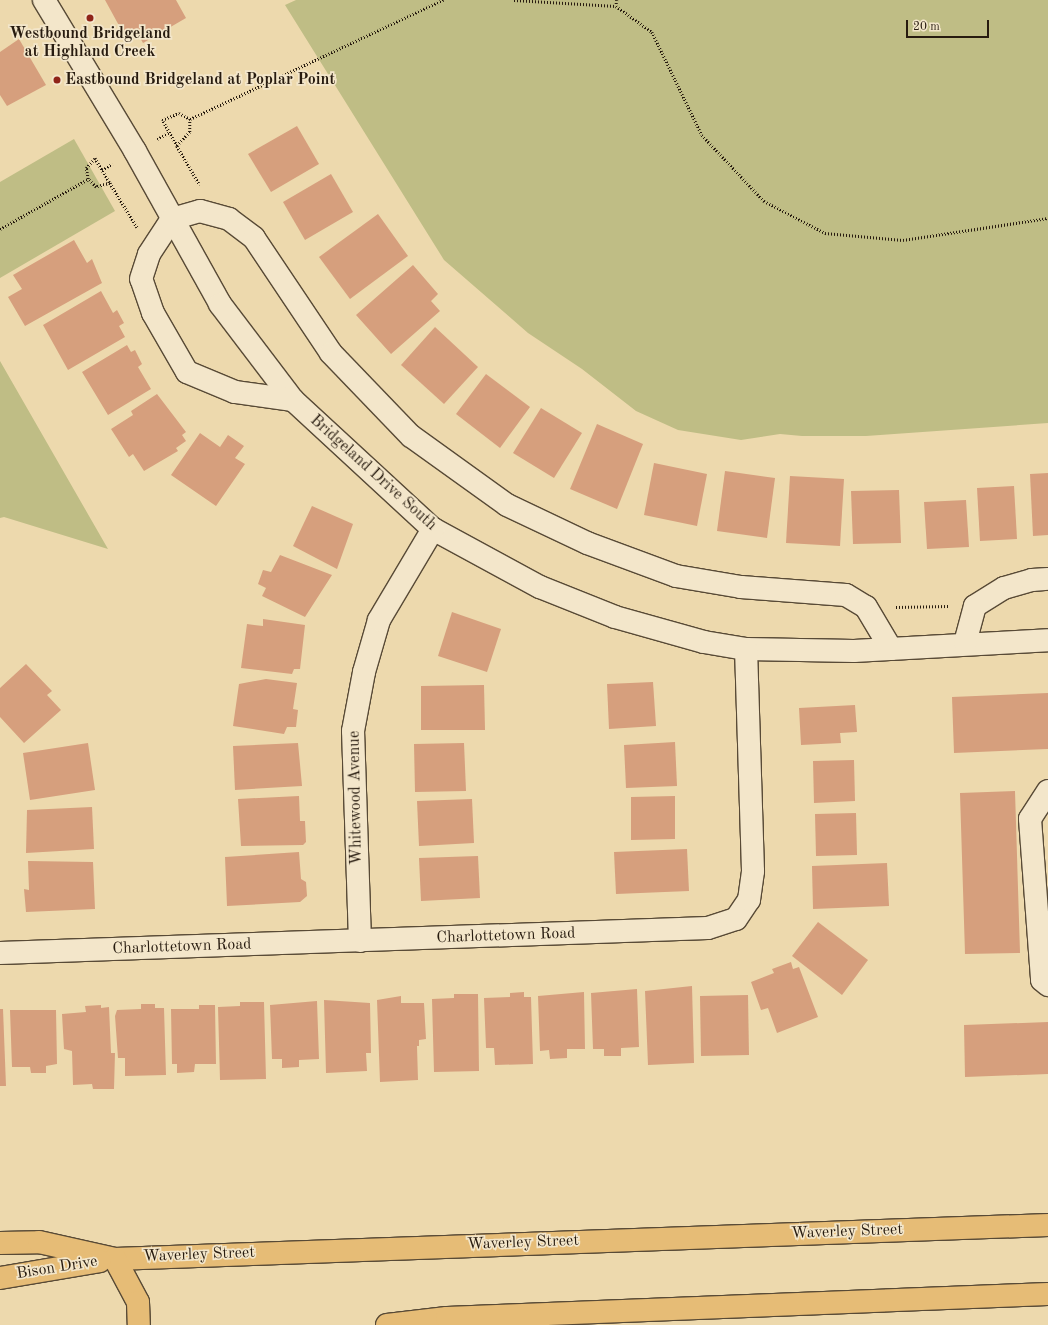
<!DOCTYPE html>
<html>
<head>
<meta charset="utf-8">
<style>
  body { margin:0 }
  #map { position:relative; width:1048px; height:1325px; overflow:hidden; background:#edd9ad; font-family:"Old Standard TT",serif }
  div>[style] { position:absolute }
  .green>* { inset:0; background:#bfbd85 }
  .building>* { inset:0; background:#d69f7d }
  .path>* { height:2.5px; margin-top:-1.25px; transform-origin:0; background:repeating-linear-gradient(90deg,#271b0f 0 1px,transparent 0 3px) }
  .roads { filter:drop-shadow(1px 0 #584a36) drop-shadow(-1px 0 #584a36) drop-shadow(0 1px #584a36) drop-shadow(0 -1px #584a36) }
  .minor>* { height:22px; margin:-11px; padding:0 11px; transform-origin:11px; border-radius:11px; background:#f3e6ca }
  .major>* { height:22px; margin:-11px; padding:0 11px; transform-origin:11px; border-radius:11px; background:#e6bc76 }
  .dots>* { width:11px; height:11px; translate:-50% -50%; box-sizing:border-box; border:2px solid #f3e6ca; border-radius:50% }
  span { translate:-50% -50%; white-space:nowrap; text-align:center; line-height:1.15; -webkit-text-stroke:3.5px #f3e6ca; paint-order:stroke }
  .poi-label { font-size:16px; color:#271b0f; font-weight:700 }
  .left { translate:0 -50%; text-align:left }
  .street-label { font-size:16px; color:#271b0f }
  .scale { position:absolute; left:906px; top:20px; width:83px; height:18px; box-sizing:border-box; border:2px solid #271b0f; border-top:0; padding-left:5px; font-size:12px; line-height:14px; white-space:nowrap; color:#271b0f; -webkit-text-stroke:3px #f3e6ca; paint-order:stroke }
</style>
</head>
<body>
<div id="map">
  <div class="green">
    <i style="clip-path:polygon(296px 0,1048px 0,1048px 423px,866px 436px,802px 436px,780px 434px,741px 440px,678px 430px,636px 411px,582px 369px,528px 333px,444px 260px,285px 5px)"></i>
    <i style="clip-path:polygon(74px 139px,115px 211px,0 278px,0 182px)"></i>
    <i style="clip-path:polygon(0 361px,108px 549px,4px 517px,0 518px)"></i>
  </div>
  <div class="building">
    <i style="clip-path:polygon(105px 0,176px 0,186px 18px,143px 43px,139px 36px,128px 42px)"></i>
    <i style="clip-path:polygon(19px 39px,46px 85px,7px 106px,0 95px,0 52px)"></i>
    <i style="clip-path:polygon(297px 126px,319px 164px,271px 192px,248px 154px)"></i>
    <i style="clip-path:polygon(331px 174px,353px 212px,305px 240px,283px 202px)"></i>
    <i style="clip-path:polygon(378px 214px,408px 256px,350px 299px,319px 257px)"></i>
    <i style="clip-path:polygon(74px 240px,87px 263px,92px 259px,102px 283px,25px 326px,8px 297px,22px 289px,13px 275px)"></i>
    <i style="clip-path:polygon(413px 265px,438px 294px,431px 301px,440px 311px,391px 354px,356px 315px)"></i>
    <i style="clip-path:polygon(101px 291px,113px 313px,117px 310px,124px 323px,119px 326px,125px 337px,68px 370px,43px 325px)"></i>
    <i style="clip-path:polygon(435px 327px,478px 367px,444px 404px,401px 365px)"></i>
    <i style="clip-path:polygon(127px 345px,131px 352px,135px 350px,142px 364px,138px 367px,151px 389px,108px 415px,82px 372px)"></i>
    <i style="clip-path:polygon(486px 374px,530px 407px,500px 448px,456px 414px)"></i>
    <i style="clip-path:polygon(157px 394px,186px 432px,182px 435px,186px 441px,176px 448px,178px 451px,144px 471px,133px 454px,129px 457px,111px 429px,133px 415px,131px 411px)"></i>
    <i style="clip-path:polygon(541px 408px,582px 433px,554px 478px,513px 453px)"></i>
    <i style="clip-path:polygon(597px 424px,643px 444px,617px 509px,570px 489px)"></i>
    <i style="clip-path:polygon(200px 433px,220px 447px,228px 435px,244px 446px,235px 458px,245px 464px,216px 506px,171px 475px)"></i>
    <i style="clip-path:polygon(654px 463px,707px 474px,697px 526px,644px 515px)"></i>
    <i style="clip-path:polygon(725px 471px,775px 478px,767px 538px,717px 531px)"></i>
    <i style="clip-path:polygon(1048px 473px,1048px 535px,1033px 536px,1030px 474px)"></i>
    <i style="clip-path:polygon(790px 476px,844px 479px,840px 546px,786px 543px)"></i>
    <i style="clip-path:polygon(1014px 486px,1017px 539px,980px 541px,977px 488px)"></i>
    <i style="clip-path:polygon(899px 490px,901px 543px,853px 544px,851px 491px)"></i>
    <i style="clip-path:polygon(966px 500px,969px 547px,927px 549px,924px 502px)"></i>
    <i style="clip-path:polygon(312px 506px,353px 524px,337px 569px,293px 546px)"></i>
    <i style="clip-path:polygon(280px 555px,332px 575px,305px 617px,262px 596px,266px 588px,258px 584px,263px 570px,271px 572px)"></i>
    <i style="clip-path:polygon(452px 612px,501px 629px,487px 672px,438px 656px)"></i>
    <i style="clip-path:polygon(263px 619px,305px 625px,300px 669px,294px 669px,292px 674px,241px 668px,247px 624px,263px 626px)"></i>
    <i style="clip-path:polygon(26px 664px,52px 691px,47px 695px,61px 710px,24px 743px,0 717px,0 688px)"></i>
    <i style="clip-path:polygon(266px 679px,297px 683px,293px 709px,298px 710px,296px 727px,287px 727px,284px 734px,233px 726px,239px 684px)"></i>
    <i style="clip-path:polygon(653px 682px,656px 726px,609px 729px,607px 684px)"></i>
    <i style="clip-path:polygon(484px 685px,485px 730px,421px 730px,421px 686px)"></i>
    <i style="clip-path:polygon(1048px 693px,1048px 749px,954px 753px,952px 697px)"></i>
    <i style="clip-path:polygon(855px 705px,857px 732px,840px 733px,841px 743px,801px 745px,799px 708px)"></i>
    <i style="clip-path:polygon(675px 742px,677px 786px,626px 788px,624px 745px)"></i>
    <i style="clip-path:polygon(88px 743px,95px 790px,30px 800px,23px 753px)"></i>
    <i style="clip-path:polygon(298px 743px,302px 786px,235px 790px,233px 746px)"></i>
    <i style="clip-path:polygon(464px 743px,466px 791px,415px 792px,414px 744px)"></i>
    <i style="clip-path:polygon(854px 760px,855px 801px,814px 803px,813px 761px)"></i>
    <i style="clip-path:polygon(1015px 791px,1020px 953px,965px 954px,960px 793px)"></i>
    <i style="clip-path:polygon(299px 796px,300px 821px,305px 821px,306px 842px,303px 845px,241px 846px,238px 799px)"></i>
    <i style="clip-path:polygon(675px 796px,675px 839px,631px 840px,631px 797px)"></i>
    <i style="clip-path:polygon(472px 799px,474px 843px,419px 846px,417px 801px)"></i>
    <i style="clip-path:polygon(92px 807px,94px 849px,26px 853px,27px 810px)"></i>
    <i style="clip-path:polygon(856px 813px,857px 855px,816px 856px,815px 814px)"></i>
    <i style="clip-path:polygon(687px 849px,689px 891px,616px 894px,614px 852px)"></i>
    <i style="clip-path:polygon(299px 852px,301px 879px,306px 882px,307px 896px,300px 902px,227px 906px,225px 857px)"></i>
    <i style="clip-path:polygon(478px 856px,480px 898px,421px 901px,419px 858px)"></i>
    <i style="clip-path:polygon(28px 861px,93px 862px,95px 909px,26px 912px,24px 889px,29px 890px)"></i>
    <i style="clip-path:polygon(887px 863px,889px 906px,813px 909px,812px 866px)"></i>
    <i style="clip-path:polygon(818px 922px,868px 960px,842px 995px,792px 956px)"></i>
    <i style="clip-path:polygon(791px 962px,793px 969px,799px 967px,818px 1017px,777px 1033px,768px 1008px,761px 1010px,751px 982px,774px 973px,772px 969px)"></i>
    <i style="clip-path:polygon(692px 986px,694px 1063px,648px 1065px,645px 991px)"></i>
    <i style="clip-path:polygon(637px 989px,639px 1047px,621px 1048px,621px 1056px,604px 1056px,604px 1049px,593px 1049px,591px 993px)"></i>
    <i style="clip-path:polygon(524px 992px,524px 997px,531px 997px,533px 1064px,495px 1065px,494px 1048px,486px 1048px,484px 998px,510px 997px,510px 993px)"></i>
    <i style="clip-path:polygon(584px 992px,585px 1049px,567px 1049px,567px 1058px,550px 1059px,549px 1050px,540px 1051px,538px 996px)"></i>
    <i style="clip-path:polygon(454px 994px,478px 994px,479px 1071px,434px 1072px,432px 999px,454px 998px)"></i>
    <i style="clip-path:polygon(748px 995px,749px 1055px,701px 1056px,700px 996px)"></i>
    <i style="clip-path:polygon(401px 996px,401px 1003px,424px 1003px,426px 1039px,419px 1040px,419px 1046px,417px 1046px,418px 1080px,380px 1082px,377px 1000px)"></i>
    <i style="clip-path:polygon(324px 1000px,370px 1003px,371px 1053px,366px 1053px,367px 1071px,326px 1073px)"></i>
    <i style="clip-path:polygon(317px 1001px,319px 1059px,299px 1060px,299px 1067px,282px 1068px,282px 1059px,272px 1059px,270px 1005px)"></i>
    <i style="clip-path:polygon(240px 1002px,264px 1002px,266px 1079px,220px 1080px,218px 1007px,240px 1006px)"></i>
    <i style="clip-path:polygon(141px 1004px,155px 1004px,155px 1008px,164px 1008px,166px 1075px,125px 1076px,125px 1058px,118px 1058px,115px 1016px,117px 1010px,141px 1009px)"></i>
    <i style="clip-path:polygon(101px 1005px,101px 1008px,109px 1007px,111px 1053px,115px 1053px,114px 1089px,93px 1089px,92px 1084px,73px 1085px,72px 1051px,64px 1049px,62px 1014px,86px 1012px,85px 1006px)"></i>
    <i style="clip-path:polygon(199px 1005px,215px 1005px,216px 1064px,195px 1064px,194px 1072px,177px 1073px,177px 1064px,172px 1064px,171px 1009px,199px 1009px)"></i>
    <i style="clip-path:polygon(0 1009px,3px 1009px,6px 1086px,0 1086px)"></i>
    <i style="clip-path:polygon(10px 1010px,56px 1010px,57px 1064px,46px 1066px,46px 1073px,31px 1073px,30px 1067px,12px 1067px)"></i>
    <i style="clip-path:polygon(1048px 1022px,1048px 1074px,965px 1077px,964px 1025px)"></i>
  </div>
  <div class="path">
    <i style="left:514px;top:0;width:102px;rotate:3.4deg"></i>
    <i style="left:617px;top:0;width:6px;rotate:99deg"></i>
    <i style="left:616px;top:6px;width:44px;rotate:35.8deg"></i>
    <i style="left:652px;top:32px;width:114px;rotate:64.1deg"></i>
    <i style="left:702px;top:135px;width:91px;rotate:46.8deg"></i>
    <i style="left:764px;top:201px;width:69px;rotate:27.7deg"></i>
    <i style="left:825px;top:233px;width:78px;rotate:5.1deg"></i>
    <i style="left:903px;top:240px;width:147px;rotate:-8.6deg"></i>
    <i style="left:179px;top:113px;width:13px;rotate:29deg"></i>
    <i style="left:190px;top:119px;width:13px;rotate:90deg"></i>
    <i style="left:190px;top:132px;width:19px;rotate:133deg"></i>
    <i style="left:177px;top:146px;width:30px;rotate:-120deg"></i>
    <i style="left:162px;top:120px;width:18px;rotate:-22deg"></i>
    <i style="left:190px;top:119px;width:280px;rotate:-25.2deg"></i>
    <i style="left:157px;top:139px;width:15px;rotate:-28deg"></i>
    <i style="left:177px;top:146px;width:45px;rotate:59.5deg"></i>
    <i style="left:102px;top:170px;width:12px;rotate:-31deg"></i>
    <i style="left:110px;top:183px;width:52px;rotate:58.5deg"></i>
    <i style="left:0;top:229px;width:101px;rotate:-29.6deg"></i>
    <i style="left:88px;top:179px;width:11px;rotate:-100deg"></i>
    <i style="left:86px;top:168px;width:13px;rotate:-48deg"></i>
    <i style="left:95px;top:158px;width:29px;rotate:59deg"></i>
    <i style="left:110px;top:183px;width:15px;rotate:164deg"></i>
    <i style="left:96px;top:187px;width:11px;rotate:-135deg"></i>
    <i style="left:896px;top:607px;width:53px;rotate:-1.1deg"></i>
  </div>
  <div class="roads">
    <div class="minor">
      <i style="left:44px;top:0;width:176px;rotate:58.9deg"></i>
      <i style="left:135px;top:151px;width:175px;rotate:60.9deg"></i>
      <i style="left:220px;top:304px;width:121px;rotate:52.8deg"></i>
      <i style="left:293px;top:400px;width:190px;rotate:42.7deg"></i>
      <i style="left:433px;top:529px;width:122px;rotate:28.5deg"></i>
      <i style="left:540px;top:587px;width:81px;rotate:21.8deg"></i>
      <i style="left:615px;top:617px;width:92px;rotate:15.7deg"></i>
      <i style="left:704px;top:642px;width:43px;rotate:9.5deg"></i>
      <i style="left:746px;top:649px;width:108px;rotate:1.1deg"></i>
      <i style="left:854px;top:651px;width:194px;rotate:-3.2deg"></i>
      <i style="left:293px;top:400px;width:59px;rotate:-172.1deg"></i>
      <i style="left:235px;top:392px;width:52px;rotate:-157.4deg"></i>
      <i style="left:187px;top:372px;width:68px;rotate:-120deg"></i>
      <i style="left:153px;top:313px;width:36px;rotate:-109deg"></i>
      <i style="left:141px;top:279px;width:26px;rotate:-72deg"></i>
      <i style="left:149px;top:254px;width:42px;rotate:-56.7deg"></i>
      <i style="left:172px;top:219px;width:29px;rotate:-16deg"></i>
      <i style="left:200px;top:211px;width:30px;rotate:15deg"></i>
      <i style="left:229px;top:219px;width:31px;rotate:37deg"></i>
      <i style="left:254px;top:238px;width:138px;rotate:56.2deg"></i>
      <i style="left:331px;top:353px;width:115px;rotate:46.1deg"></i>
      <i style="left:411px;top:436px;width:118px;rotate:35.7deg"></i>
      <i style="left:507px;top:505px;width:89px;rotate:25.4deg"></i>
      <i style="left:587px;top:543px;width:95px;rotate:20.3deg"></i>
      <i style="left:676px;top:576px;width:66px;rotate:9.6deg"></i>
      <i style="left:741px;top:587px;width:105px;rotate:4.4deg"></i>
      <i style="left:846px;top:595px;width:23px;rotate:31deg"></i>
      <i style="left:866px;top:607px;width:49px;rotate:59.2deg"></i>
      <i style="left:965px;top:643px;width:38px;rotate:-75deg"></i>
      <i style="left:975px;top:606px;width:34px;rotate:-32deg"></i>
      <i style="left:1004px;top:588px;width:29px;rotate:-16deg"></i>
      <i style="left:1032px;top:580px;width:16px;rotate:-4deg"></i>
      <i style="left:1048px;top:791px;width:33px;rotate:123deg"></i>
      <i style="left:1030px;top:819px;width:161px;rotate:85.7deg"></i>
      <i style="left:1042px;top:980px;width:8px;rotate:40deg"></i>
      <i style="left:360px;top:941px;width:210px;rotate:-91.9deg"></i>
      <i style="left:353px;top:731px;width:60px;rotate:-79.4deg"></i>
      <i style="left:364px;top:672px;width:54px;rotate:-73.9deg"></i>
      <i style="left:379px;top:620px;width:106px;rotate:-59.3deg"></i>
      <i style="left:0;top:953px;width:708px;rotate:-2.02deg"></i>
      <i style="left:708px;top:928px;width:29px;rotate:-18deg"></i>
      <i style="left:736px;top:919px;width:23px;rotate:-56deg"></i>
      <i style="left:749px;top:900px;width:29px;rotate:-82deg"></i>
      <i style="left:753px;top:871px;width:222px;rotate:-91.8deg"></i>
    </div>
    <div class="major">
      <i style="left:0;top:1243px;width:39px;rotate:-1deg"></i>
      <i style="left:39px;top:1242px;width:78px;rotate:12.6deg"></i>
      <i style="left:115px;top:1259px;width:934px;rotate:-2.09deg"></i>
      <i style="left:115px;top:1259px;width:49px;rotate:61.9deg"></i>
      <i style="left:138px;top:1302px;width:23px;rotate:88deg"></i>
      <i style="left:0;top:1278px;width:101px;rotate:-9.6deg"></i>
      <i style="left:387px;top:1325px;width:60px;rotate:-6.7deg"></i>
      <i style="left:447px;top:1318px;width:601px;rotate:-2.29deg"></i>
    </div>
  </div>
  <div class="dots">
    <i style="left:90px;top:18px;background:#8f2418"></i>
    <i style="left:57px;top:80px;background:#8f2418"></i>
  </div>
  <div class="poi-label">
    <span style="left:90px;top:43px">Westbound Bridgeland<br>at Highland Creek</span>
    <span class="left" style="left:65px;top:80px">Eastbound Bridgeland at Poplar Point</span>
  </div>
  <div class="street-label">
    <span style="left:373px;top:473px;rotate:42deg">Bridgeland Drive South</span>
    <span style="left:356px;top:798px;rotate:-91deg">Whitewood Avenue</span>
    <span style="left:506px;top:936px;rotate:-2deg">Charlottetown Road</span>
    <span style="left:182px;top:947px;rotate:-2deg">Charlottetown Road</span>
    <span style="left:847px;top:1232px;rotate:-2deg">Waverley Street</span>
    <span style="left:523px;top:1243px;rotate:-2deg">Waverley Street</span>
    <span style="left:199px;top:1255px;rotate:-2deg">Waverley Street</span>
    <span style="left:57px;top:1268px;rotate:-9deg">Bison Drive</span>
  </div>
  <div class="scale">20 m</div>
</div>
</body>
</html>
